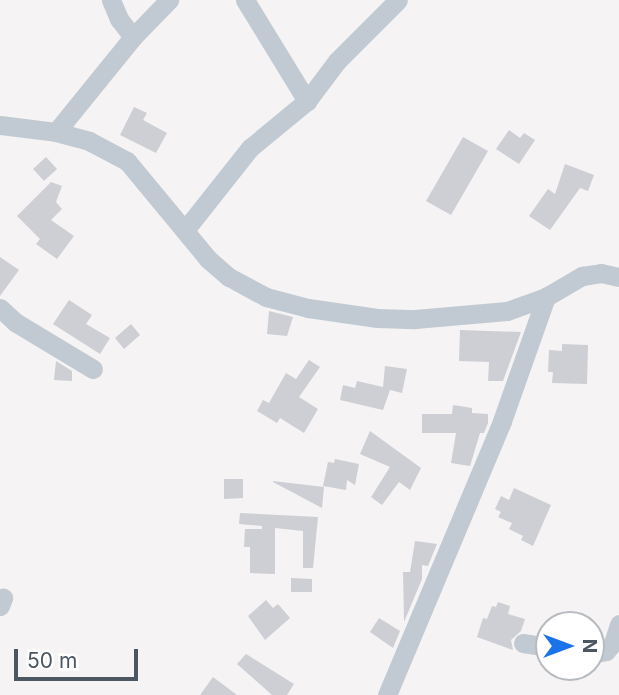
<!DOCTYPE html>
<html>
<head>
<meta charset="utf-8">
<style>
  body { margin:0 }
  #map { position:relative; width:619px; height:695px; overflow:hidden; background:#f5f3f3; font-family:Inter,sans-serif }
  div>[style] { position:absolute }
  .building>* { inset:0; background:#cdcfd5 }
  .minor>* { height:19px; margin:-9.5px; padding:0 9.5px; transform-origin:9.5px; border-radius:9.5px; background:#c1cad2 }
  span { translate:-50% -50%; white-space:nowrap; text-align:center; line-height:1.15; -webkit-text-stroke:6px #fff; paint-order:stroke }
  .north { position:absolute; left:535px; top:611px; width:70px; height:70px; box-sizing:border-box; background:#fff; border:2px solid #b7bbc0; border-radius:50%; rotate:90deg; font-size:19px; font-weight:700; line-height:28px; text-align:center; color:#4a5661 }
  .north::after { content:''; display:block; margin:auto; width:24px; height:32px; background:#1a73e8; clip-path:polygon(50% 0,100% 100%,50% 72%,0 100%) }
  .scale { position:absolute; left:14px; top:649px; width:124px; height:32px; box-sizing:border-box; border:4px solid #4a5661; border-top:0; padding-left:9px; font-size:21px; line-height:24px; white-space:nowrap; color:#4a5661; -webkit-text-stroke:5px #fff; paint-order:stroke }
</style>
</head>
<body>
<div id="map">
  <div class="building">
    <i style="clip-path:polygon(134px 107px,147px 113px,143px 120px,167px 133px,156px 153px,120px 135px)"></i>
    <i style="clip-path:polygon(509px 130px,520px 138px,524px 133px,535px 140px,519px 164px,496px 149px)"></i>
    <i style="clip-path:polygon(463px 137px,488px 151px,451px 215px,426px 201px)"></i>
    <i style="clip-path:polygon(46px 157px,57px 169px,44px 181px,33px 169px)"></i>
    <i style="clip-path:polygon(565px 164px,594px 175px,588px 191px,580px 188px,550px 230px,529px 216px,548px 189px,555px 194px)"></i>
    <i style="clip-path:polygon(51px 182px,62px 186px,56px 202px,62px 209px,51px 220px,74px 236px,57px 259px,36px 244px,40px 239px,17px 216px)"></i>
    <i style="clip-path:polygon(0 257px,19px 270px,0 296px)"></i>
    <i style="clip-path:polygon(69px 300px,92px 315px,86px 324px,110px 338px,100px 354px,53px 324px)"></i>
    <i style="clip-path:polygon(269px 311px,293px 317px,287px 336px,267px 334px)"></i>
    <i style="clip-path:polygon(131px 324px,140px 335px,124px 349px,115px 338px)"></i>
    <i style="clip-path:polygon(460px 330px,521px 332px,503px 381px,488px 381px,489px 362px,459px 361px)"></i>
    <i style="clip-path:polygon(562px 344px,588px 345px,587px 384px,552px 383px,553px 372px,548px 372px,549px 350px,562px 351px)"></i>
    <i style="clip-path:polygon(309px 360px,320px 367px,299px 397px,318px 409px,304px 433px,280px 418px,277px 423px,257px 411px,263px 400px,269px 403px,286px 373px,296px 379px)"></i>
    <i style="clip-path:polygon(56px 361px,72px 371px,72px 381px,54px 380px)"></i>
    <i style="clip-path:polygon(385px 366px,407px 369px,402px 393px,390px 390px,383px 410px,340px 400px,343px 385px,355px 388px,357px 381px,383px 387px)"></i>
    <i style="clip-path:polygon(453px 405px,472px 408px,472px 413px,488px 414px,488px 423px,484px 433px,480px 433px,470px 466px,451px 463px,456px 433px,422px 433px,422px 414px,452px 414px)"></i>
    <i style="clip-path:polygon(370px 431px,421px 468px,410px 490px,399px 482px,382px 505px,371px 497px,390px 467px,360px 454px)"></i>
    <i style="clip-path:polygon(335px 459px,359px 464px,355px 485px,347px 480px,346px 490px,323px 486px,328px 462px,334px 463px)"></i>
    <i style="clip-path:polygon(224px 479px,243px 479px,243px 498px,224px 499px)"></i>
    <i style="clip-path:polygon(273px 481px,324px 487px,322px 508px,273px 482px)"></i>
    <i style="clip-path:polygon(514px 488px,551px 505px,533px 546px,521px 540px,523px 536px,509px 529px,512px 523px,498px 517px,501px 512px,495px 509px,501px 496px,509px 500px)"></i>
    <i style="clip-path:polygon(240px 513px,318px 517px,313px 568px,303px 568px,303px 531px,275px 528px,275px 574px,250px 573px,250px 547px,244px 547px,245px 529px,262px 529px,262px 526px,239px 524px)"></i>
    <i style="clip-path:polygon(415px 541px,437px 544px,428px 566px,422px 565px,422px 579px,404px 622px,403px 572px,410px 572px)"></i>
    <i style="clip-path:polygon(291px 578px,312px 579px,312px 592px,291px 592px)"></i>
    <i style="clip-path:polygon(266px 600px,273px 608px,278px 604px,290px 618px,265px 640px,248px 616px)"></i>
    <i style="clip-path:polygon(498px 602px,510px 606px,508px 614px,525px 619px,521px 631px,511px 640px,513px 650px,477px 637px,483px 618px,487px 619px,492px 606px,496px 607px)"></i>
    <i style="clip-path:polygon(379px 618px,400px 631px,393px 648px,370px 632px)"></i>
    <i style="clip-path:polygon(246px 654px,294px 684px,287px 695px,272px 695px,237px 664px)"></i>
    <i style="clip-path:polygon(213px 677px,237px 695px,200px 695px)"></i>
  </div>
  <div class="minor">
    <i style="left:111px;top:0;width:21px;rotate:67deg"></i>
    <i style="left:119px;top:19px;width:23px;rotate:52deg"></i>
    <i style="left:245px;top:0;width:119px;rotate:58.5deg"></i>
    <i style="left:0;top:125px;width:56px;rotate:7.1deg"></i>
    <i style="left:56px;top:132px;width:34px;rotate:15deg"></i>
    <i style="left:89px;top:141px;width:43px;rotate:27.8deg"></i>
    <i style="left:127px;top:161px;width:127px;rotate:50.4deg"></i>
    <i style="left:208px;top:259px;width:28px;rotate:41deg"></i>
    <i style="left:229px;top:277px;width:42px;rotate:28.4deg"></i>
    <i style="left:266px;top:297px;width:43px;rotate:14.7deg"></i>
    <i style="left:308px;top:308px;width:70px;rotate:8.2deg"></i>
    <i style="left:377px;top:318px;width:38px;rotate:2deg"></i>
    <i style="left:415px;top:319px;width:92px;rotate:-5deg"></i>
    <i style="left:507px;top:311px;width:41px;rotate:-19.7deg"></i>
    <i style="left:56px;top:132px;width:122px;rotate:-51deg"></i>
    <i style="left:133px;top:37px;width:52px;rotate:-45.8deg"></i>
    <i style="left:185px;top:230px;width:105px;rotate:-51.6deg"></i>
    <i style="left:250px;top:148px;width:74px;rotate:-39.5deg"></i>
    <i style="left:307px;top:101px;width:50px;rotate:-53.1deg"></i>
    <i style="left:337px;top:61px;width:86px;rotate:-45deg"></i>
    <i style="left:0;top:308px;width:21px;rotate:43deg"></i>
    <i style="left:15px;top:322px;width:91px;rotate:31.1deg"></i>
    <i style="left:0;top:606px;width:9px;rotate:-69deg"></i>
    <i style="left:523px;top:643px;width:26px;rotate:9deg"></i>
    <i style="left:591px;top:654px;width:15px;rotate:-11deg"></i>
    <i style="left:606px;top:651px;width:11px;rotate:-49deg"></i>
    <i style="left:613px;top:643px;width:20px;rotate:-72deg"></i>
    <i style="left:387px;top:695px;width:297px;rotate:-67.2deg"></i>
    <i style="left:502px;top:421px;width:132px;rotate:-70.5deg"></i>
    <i style="left:546px;top:297px;width:42px;rotate:-30.3deg"></i>
    <i style="left:582px;top:276px;width:19px;rotate:-9deg"></i>
    <i style="left:601px;top:273px;width:18px;rotate:13deg"></i>
  </div>
  <div class="north">N</div>
  <div class="scale">50 m</div>
</div>
</body>
</html>
